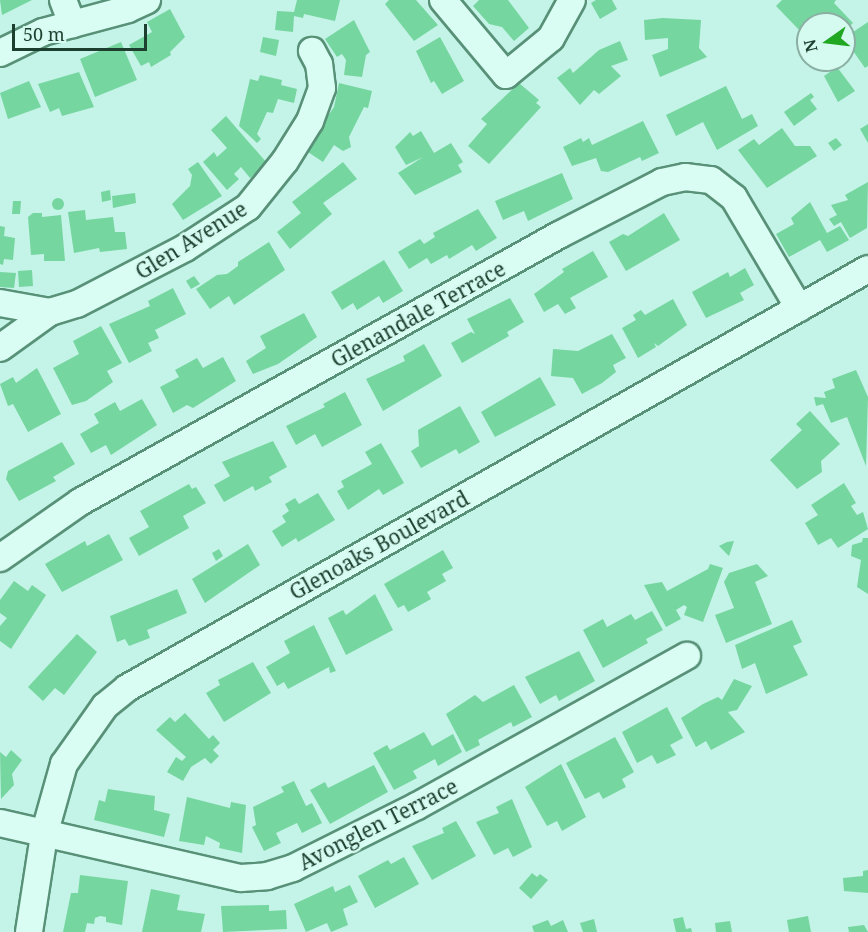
<!DOCTYPE html>
<html>
<head>
<meta charset="utf-8">
<style>
  body { margin:0 }
  #map { position:relative; width:868px; height:932px; overflow:hidden; background:#c4f3e7; font-family:"Noto Serif",serif }
  div>[style] { position:absolute }
  .building>* { inset:0; background:#76d6a0 }
  .round { border-radius:50% }
  .roads { filter:drop-shadow(2px 0 #589178) drop-shadow(-2px 0 #589178) drop-shadow(0 2px #589178) drop-shadow(0 -2px #589178) }
  .minor>* { height:26px; margin:-13px; padding:0 13px; transform-origin:13px; border-radius:13px; background:#d9fdf3 }
  span { translate:-50% -50%; white-space:nowrap; text-align:center; line-height:1.15; -webkit-text-stroke:5px #d5faf0; paint-order:stroke }
  .street-label { font-size:21px; color:#1d3f2f }
  .north { position:absolute; left:796px; top:12px; width:60px; height:60px; box-sizing:border-box; background:#d5faf0; border:2px solid #8bafa3; border-radius:50%; rotate:256deg; font-size:16px; font-weight:700; line-height:24px; text-align:center; color:#1d3f2f }
  .north::after { content:''; display:block; margin:auto; width:21px; height:27px; background:#20a823; clip-path:polygon(50% 0,100% 100%,50% 72%,0 100%) }
  .scale { position:absolute; left:12px; top:24px; width:135px; height:27px; box-sizing:border-box; border:3px solid #1d3f2f; border-top:0; padding-left:8px; font-size:18px; line-height:21px; white-space:nowrap; color:#1d3f2f; -webkit-text-stroke:4px #d5faf0; paint-order:stroke }
</style>
</head>
<body>
<div id="map">
  <div class="building">
    <i style="clip-path:polygon(0 0,32px 0,2px 15px)"></i>
    <i style="clip-path:polygon(297px 0,340px 0,335px 21px,304px 14px,303px 18px,294px 16px,293px 32px,275px 30px,277px 11px,294px 12px)"></i>
    <i style="clip-path:polygon(389px 0,416px 0,438px 25px,414px 41px,385px 4px)"></i>
    <i style="clip-path:polygon(479px 0,508px 0,529px 28px,514px 41px,502px 27px,489px 24px,473px 6px)"></i>
    <i style="clip-path:polygon(596px 0,612px 0,617px 9px,600px 19px,591px 3px)"></i>
    <i style="clip-path:polygon(782px 0,836px 0,834px 3px,853px 23px,844px 31px,844px 24px,808px 24px,803px 34px,776px 6px)"></i>
    <i style="clip-path:polygon(170px 9px,185px 37px,170px 52px,171px 55px,151px 67px,149px 62px,141px 66px,129px 45px,152px 32px,147px 22px)"></i>
    <i style="clip-path:polygon(663px 18px,701px 20px,699px 48px,707px 57px,660px 77px,652px 55px,668px 49px,668px 38px,645px 40px,644px 20px)"></i>
    <i style="clip-path:polygon(354px 20px,370px 52px,366px 55px,362px 77px,344px 75px,346px 60px,342px 54px,337px 57px,325px 39px)"></i>
    <i style="clip-path:polygon(868px 22px,868px 66px,865px 68px,844px 38px)"></i>
    <i style="clip-path:polygon(263px 37px,279px 40px,276px 56px,260px 52px)"></i>
    <i style="clip-path:polygon(440px 37px,464px 81px,442px 94px,434px 81px,431px 83px,416px 51px)"></i>
    <i style="clip-path:polygon(620px 41px,628px 60px,611px 66px,621px 76px,599px 94px,594px 90px,580px 105px,557px 78px,570px 68px,573px 73px,599px 50px)"></i>
    <i style="clip-path:polygon(121px 42px,137px 80px,95px 97px,80px 59px)"></i>
    <i style="clip-path:polygon(837px 67px,855px 91px,838px 102px,824px 76px)"></i>
    <i style="clip-path:polygon(79px 72px,94px 107px,62px 116px,59px 108px,50px 112px,38px 84px)"></i>
    <i style="clip-path:polygon(260px 75px,282px 80px,281px 85px,297px 89px,294px 103px,278px 99px,273px 113px,267px 112px,257px 134px,261px 139px,257px 143px,239px 126px,250px 79px,258px 81px)"></i>
    <i style="clip-path:polygon(29px 81px,41px 107px,8px 119px,0 93px)"></i>
    <i style="clip-path:polygon(339px 83px,372px 91px,368px 108px,364px 107px,349px 137px,351px 147px,343px 151px,334px 145px,323px 162px,305px 150px,334px 107px)"></i>
    <i style="clip-path:polygon(519px 83px,539px 100px,536px 103px,541px 107px,489px 164px,468px 146px,487px 124px,481px 119px)"></i>
    <i style="clip-path:polygon(726px 86px,742px 119px,752px 114px,758px 126px,717px 150px,703px 122px,676px 136px,666px 115px)"></i>
    <i style="clip-path:polygon(811px 93px,814px 97px,810px 100px,817px 109px,794px 126px,784px 112px)"></i>
    <i style="clip-path:polygon(226px 116px,267px 163px,250px 178px,241px 167px,234px 174px,239px 179px,227px 190px,203px 162px,214px 152px,217px 157px,227px 148px,211px 130px)"></i>
    <i style="clip-path:polygon(643px 121px,659px 153px,642px 161px,640px 157px,608px 172px,601px 171px,596px 158px,572px 166px,563px 147px,581px 138px,583px 142px,589px 138px,592px 145px)"></i>
    <i style="clip-path:polygon(868px 124px,868px 143px,860px 129px)"></i>
    <i style="clip-path:polygon(782px 128px,795px 146px,810px 146px,817px 156px,767px 188px,738px 150px,754px 139px,759px 145px)"></i>
    <i style="clip-path:polygon(421px 131px,434px 153px,451px 143px,463px 162px,458px 165px,462px 172px,415px 195px,398px 173px,423px 157px,406px 165px,395px 147px,410px 132px,413px 136px)"></i>
    <i style="clip-path:polygon(836px 138px,842px 145px,834px 151px,828px 143px)"></i>
    <i style="clip-path:polygon(198px 162px,222px 196px,183px 220px,172px 204px,190px 186px,192px 175px,188px 169px)"></i>
    <i style="clip-path:polygon(343px 162px,357px 179px,323px 203px,332px 214px,290px 249px,277px 232px,301px 213px,292px 202px)"></i>
    <i style="clip-path:polygon(562px 173px,573px 199px,528px 221px,524px 211px,503px 220px,495px 201px)"></i>
    <i style="clip-path:polygon(868px 182px,867px 228px,850px 238px,841px 222px,834px 226px,829px 219px,837px 215px,831px 205px,848px 200px,845px 195px)"></i>
    <i style="clip-path:polygon(110px 190px,111px 200px,102px 202px,101px 192px)"></i>
    <i style="clip-path:polygon(135px 193px,136px 203px,113px 208px,112px 196px)"></i>
    <i class="round" style="left:52px;top:198px;width:12px;height:12px"></i>
    <i style="clip-path:polygon(13px 201px,21px 201px,20px 214px,12px 214px)"></i>
    <i style="clip-path:polygon(810px 202px,827px 233px,840px 226px,849px 240px,827px 252px,820px 240px,789px 257px,776px 234px,794px 224px,791px 218px)"></i>
    <i style="clip-path:polygon(478px 209px,497px 238px,476px 251px,472px 245px,449px 259px,447px 255px,431px 264px,427px 258px,409px 269px,398px 252px,420px 239px,424px 244px,435px 237px,433px 233px)"></i>
    <i style="clip-path:polygon(85px 210px,86px 220px,113px 217px,115px 232px,125px 232px,127px 249px,100px 252px,99px 248px,74px 253px,68px 212px)"></i>
    <i style="clip-path:polygon(33px 213px,42px 213px,42px 217px,61px 215px,65px 261px,44px 261px,44px 254px,31px 255px,28px 217px)"></i>
    <i style="clip-path:polygon(664px 213px,680px 240px,626px 271px,609px 242px,623px 234px,628px 236px)"></i>
    <i style="clip-path:polygon(0 226px,5px 227px,4px 236px,15px 238px,13px 260px,4px 259px,3px 265px,0 264px)"></i>
    <i style="clip-path:polygon(269px 242px,285px 270px,234px 305px,229px 296px,210px 309px,196px 289px,217px 275px,227px 274px,238px 266px,238px 262px)"></i>
    <i style="clip-path:polygon(593px 251px,608px 277px,570px 298px,576px 308px,565px 314px,558px 304px,544px 312px,534px 294px,564px 272px,562px 269px)"></i>
    <i style="clip-path:polygon(384px 260px,403px 291px,383px 303px,379px 296px,357px 310px,353px 303px,342px 310px,331px 292px)"></i>
    <i style="clip-path:polygon(745px 268px,754px 285px,740px 293px,744px 300px,706px 318px,692px 292px,728px 272px,730px 277px)"></i>
    <i style="clip-path:polygon(32px 270px,33px 286px,19px 287px,18px 271px)"></i>
    <i style="clip-path:polygon(0 272px,16px 273px,14px 288px,0 287px)"></i>
    <i style="clip-path:polygon(194px 276px,200px 284px,191px 289px,186px 281px)"></i>
    <i style="clip-path:polygon(173px 288px,186px 314px,155px 330px,159px 338px,148px 343px,152px 351px,129px 363px,109px 324px,150px 306px,148px 301px)"></i>
    <i style="clip-path:polygon(510px 298px,524px 322px,507px 332px,509px 336px,462px 363px,451px 343px,471px 332px,475px 334px,467px 319px)"></i>
    <i style="clip-path:polygon(673px 299px,687px 325px,658px 346px,654px 343px,656px 347px,638px 358px,622px 328px,636px 320px,633px 315px,641px 310px,645px 315px)"></i>
    <i style="clip-path:polygon(304px 313px,317px 337px,278px 364px,253px 374px,246px 361px,266px 348px,260px 336px)"></i>
    <i style="clip-path:polygon(101px 326px,122px 363px,107px 371px,113px 382px,86px 401px,72px 405px,53px 368px,79px 354px,73px 341px)"></i>
    <i style="clip-path:polygon(612px 334px,626px 358px,613px 365px,616px 372px,602px 383px,582px 394px,573px 378px,551px 376px,553px 349px,578px 351px)"></i>
    <i style="clip-path:polygon(424px 344px,442px 376px,383px 411px,366px 379px,405px 361px,403px 356px)"></i>
    <i style="clip-path:polygon(223px 357px,236px 381px,193px 408px,187px 405px,173px 413px,160px 387px,179px 377px,175px 370px,197px 358px,203px 368px)"></i>
    <i style="clip-path:polygon(37px 368px,61px 414px,28px 432px,13px 404px,8px 406px,0 384px,13px 377px,16px 383px)"></i>
    <i style="clip-path:polygon(856px 370px,868px 397px,866px 466px,847px 417px,831px 423px,823px 404px,816px 406px,814px 397px,826px 398px,824px 392px,835px 388px,832px 379px)"></i>
    <i style="clip-path:polygon(540px 377px,556px 405px,495px 437px,481px 412px)"></i>
    <i style="clip-path:polygon(345px 392px,362px 425px,322px 447px,315px 434px,296px 445px,286px 426px,325px 407px,323px 404px)"></i>
    <i style="clip-path:polygon(142px 399px,157px 425px,111px 455px,106px 445px,91px 453px,80px 434px,99px 423px,94px 414px,115px 402px,120px 411px)"></i>
    <i style="clip-path:polygon(460px 406px,480px 442px,459px 454px,456px 449px,421px 468px,411px 451px,419px 446px,418px 430px)"></i>
    <i style="clip-path:polygon(810px 411px,840px 444px,821px 461px,822px 472px,797px 489px,770px 460px,802px 430px,796px 424px)"></i>
    <i style="clip-path:polygon(273px 441px,287px 467px,269px 477px,272px 482px,255px 491px,253px 486px,224px 502px,214px 485px,230px 476px,222px 462px)"></i>
    <i style="clip-path:polygon(62px 442px,75px 464px,53px 477px,56px 481px,19px 501px,6px 479px,8px 471px)"></i>
    <i style="clip-path:polygon(381px 443px,404px 483px,383px 495px,379px 489px,348px 510px,337px 491px,344px 487px,341px 481px,372px 464px,365px 452px)"></i>
    <i style="clip-path:polygon(844px 483px,856px 503px,851px 506px,857px 515px,863px 512px,868px 529px,838px 548px,831px 538px,818px 545px,805px 523px,818px 515px,811px 505px)"></i>
    <i style="clip-path:polygon(189px 484px,192px 489px,196px 487px,206px 503px,183px 516px,189px 528px,139px 556px,129px 538px,149px 527px,140px 511px)"></i>
    <i style="clip-path:polygon(318px 493px,335px 520px,298px 542px,296px 538px,282px 547px,272px 531px,286px 522px,282px 516px,289px 511px,285px 504px,295px 498px,299px 504px)"></i>
    <i style="clip-path:polygon(109px 534px,123px 560px,62px 592px,45px 564px,85px 541px,87px 546px)"></i>
    <i style="clip-path:polygon(863px 538px,868px 538px,868px 594px,857px 587px,861px 560px,851px 556px,852px 545px,862px 542px)"></i>
    <i style="clip-path:polygon(734px 541px,729px 556px,719px 546px,727px 542px)"></i>
    <i style="clip-path:polygon(248px 544px,260px 565px,205px 603px,192px 579px)"></i>
    <i style="clip-path:polygon(219px 549px,223px 556px,216px 561px,212px 553px)"></i>
    <i style="clip-path:polygon(443px 550px,453px 568px,442px 574px,446px 581px,427px 592px,431px 599px,408px 612px,404px 605px,398px 608px,384px 584px)"></i>
    <i style="clip-path:polygon(710px 564px,723px 568px,703px 622px,684px 615px,687px 607px,684px 605px,676px 610px,681px 619px,666px 627px,644px 585px,662px 582px,667px 591px,708px 569px)"></i>
    <i style="clip-path:polygon(757px 564px,768px 576px,755px 582px,772px 624px,726px 643px,715px 615px,734px 608px,724px 582px,729px 573px)"></i>
    <i style="clip-path:polygon(14px 581px,28px 591px,32px 585px,46px 595px,11px 649px,0 641px,0 626px,7px 618px,0 613px,0 600px)"></i>
    <i style="clip-path:polygon(177px 589px,187px 613px,147px 630px,150px 638px,129px 646px,125px 639px,117px 642px,110px 616px)"></i>
    <i style="clip-path:polygon(375px 594px,393px 630px,346px 655px,328px 618px,343px 610px,346px 615px)"></i>
    <i style="clip-path:polygon(652px 611px,663px 630px,646px 639px,648px 643px,603px 668px,583px 630px,603px 619px,607px 627px,631px 614px,635px 620px)"></i>
    <i style="clip-path:polygon(792px 620px,802px 642px,793px 646px,808px 675px,766px 694px,755px 663px,742px 669px,735px 645px)"></i>
    <i style="clip-path:polygon(314px 625px,336px 671px,330px 673px,329px 667px,288px 689px,284px 682px,277px 686px,266px 667px,290px 653px,284px 641px)"></i>
    <i style="clip-path:polygon(77px 634px,97px 652px,64px 695px,55px 688px,43px 701px,28px 687px)"></i>
    <i style="clip-path:polygon(579px 651px,595px 681px,559px 701px,556px 695px,540px 704px,525px 677px)"></i>
    <i style="clip-path:polygon(253px 662px,271px 693px,224px 722px,206px 693px,220px 685px,218px 680px)"></i>
    <i style="clip-path:polygon(734px 679px,752px 686px,737px 710px,728px 712px,745px 732px,711px 750px,706px 741px,696px 747px,681px 718px,703px 704px,718px 697px,722px 700px)"></i>
    <i style="clip-path:polygon(514px 685px,532px 717px,513px 727px,511px 722px,478px 740px,480px 745px,466px 752px,446px 714px,475px 695px,483px 702px)"></i>
    <i style="clip-path:polygon(667px 707px,683px 738px,670px 745px,676px 755px,657px 764px,652px 755px,637px 763px,622px 732px)"></i>
    <i style="clip-path:polygon(185px 713px,209px 739px,213px 735px,220px 743px,213px 750px,219px 756px,211px 764px,205px 758px,191px 767px,183px 781px,167px 772px,176px 757px,182px 761px,186px 757px,156px 730px,170px 717px,175px 722px)"></i>
    <i style="clip-path:polygon(424px 732px,432px 746px,453px 734px,462px 752px,438px 766px,435px 759px,413px 771px,417px 778px,394px 790px,373px 753px,387px 745px,390px 750px)"></i>
    <i style="clip-path:polygon(615px 737px,634px 772px,622px 779px,626px 787px,603px 799px,599px 792px,585px 799px,566px 763px)"></i>
    <i style="clip-path:polygon(11px 750px,22px 760px,12px 774px,14px 785px,1px 799px,0 752px,6px 757px)"></i>
    <i style="clip-path:polygon(561px 764px,586px 817px,562px 831px,557px 821px,547px 826px,525px 787px)"></i>
    <i style="clip-path:polygon(374px 765px,388px 792px,330px 824px,310px 790px,325px 782px,328px 788px)"></i>
    <i style="clip-path:polygon(294px 781px,306px 806px,312px 803px,322px 823px,302px 833px,297px 823px,276px 833px,281px 843px,264px 851px,252px 827px,256px 825px,253px 807px,284px 792px,281px 787px)"></i>
    <i style="clip-path:polygon(108px 789px,155px 796px,154px 810px,170px 814px,164px 837px,94px 820px,99px 800px,105px 802px)"></i>
    <i style="clip-path:polygon(187px 797px,230px 808px,231px 802px,246px 805px,242px 853px,219px 848px,220px 843px,206px 836px,204px 845px,179px 841px)"></i>
    <i style="clip-path:polygon(512px 799px,532px 847px,513px 857px,508px 848px,494px 855px,476px 822px,499px 813px,496px 807px)"></i>
    <i style="clip-path:polygon(456px 821px,476px 856px,432px 880px,412px 846px,444px 833px,442px 828px)"></i>
    <i style="clip-path:polygon(404px 857px,419px 884px,375px 908px,358px 876px,388px 860px,391px 864px)"></i>
    <i style="clip-path:polygon(868px 870px,868px 893px,844px 891px,843px 878px,863px 876px,863px 871px)"></i>
    <i style="clip-path:polygon(532px 873px,537px 877px,540px 874px,548px 880px,531px 899px,519px 888px)"></i>
    <i style="clip-path:polygon(80px 875px,128px 881px,122px 925px,106px 922px,106px 917px,100px 916px,95px 918px,94px 924px,87px 923px,85px 932px,63px 932px,71px 893px,78px 893px)"></i>
    <i style="clip-path:polygon(350px 885px,358px 902px,343px 909px,348px 925px,331px 932px,327px 923px,306px 932px,294px 904px,333px 886px,335px 892px)"></i>
    <i style="clip-path:polygon(151px 889px,180px 895px,177px 910px,205px 914px,201px 932px,142px 932px)"></i>
    <i style="clip-path:polygon(269px 905px,269px 911px,286px 910px,287px 929px,223px 932px,221px 906px)"></i>
    <i style="clip-path:polygon(808px 916px,811px 932px,789px 932px,787px 920px)"></i>
    <i style="clip-path:polygon(683px 917px,686px 929px,691px 928px,692px 932px,676px 932px,673px 919px)"></i>
    <i style="clip-path:polygon(594px 919px,597px 932px,583px 932px,580px 923px)"></i>
    <i style="clip-path:polygon(548px 920px,551px 926px,563px 920px,568px 932px,534px 932px,532px 926px)"></i>
    <i style="clip-path:polygon(730px 921px,732px 932px,716px 932px,715px 923px)"></i>
    <i style="clip-path:polygon(864px 925px,868px 932px,849px 932px,848px 927px)"></i>
  </div>
  <div class="roads">
    <div class="minor">
      <i style="left:63px;top:0;width:26px;rotate:69deg"></i>
      <i style="left:443px;top:0;width:98px;rotate:50deg"></i>
      <i style="left:506px;top:75px;width:58px;rotate:-39.4deg"></i>
      <i style="left:551px;top:38px;width:43px;rotate:-61.1deg"></i>
      <i style="left:0;top:53px;width:48px;rotate:-26deg"></i>
      <i style="left:43px;top:32px;width:88px;rotate:-15.1deg"></i>
      <i style="left:128px;top:9px;width:21px;rotate:-25deg"></i>
      <i style="left:0;top:303px;width:51px;rotate:10.2deg"></i>
      <i style="left:50px;top:312px;width:28px;rotate:-17deg"></i>
      <i style="left:77px;top:304px;width:122px;rotate:-27.4deg"></i>
      <i style="left:185px;top:248px;width:75px;rotate:-33.1deg"></i>
      <i style="left:248px;top:207px;width:59px;rotate:-51.2deg"></i>
      <i style="left:285px;top:161px;width:47px;rotate:-58deg"></i>
      <i style="left:310px;top:121px;width:35px;rotate:-70deg"></i>
      <i style="left:322px;top:88px;width:24px;rotate:-97deg"></i>
      <i style="left:319px;top:64px;width:15px;rotate:-118deg"></i>
      <i style="left:0;top:348px;width:62px;rotate:-35.8deg"></i>
      <i style="left:0;top:558px;width:98px;rotate:-35deg"></i>
      <i style="left:80px;top:502px;width:548px;rotate:-29.14deg"></i>
      <i style="left:559px;top:235px;width:116px;rotate:-27.2deg"></i>
      <i style="left:662px;top:182px;width:24px;rotate:-12deg"></i>
      <i style="left:685px;top:177px;width:26px;rotate:7deg"></i>
      <i style="left:711px;top:180px;width:29px;rotate:38deg"></i>
      <i style="left:734px;top:198px;width:128px;rotate:59.4deg"></i>
      <i style="left:0;top:823px;width:247px;rotate:12.9deg"></i>
      <i style="left:241px;top:878px;width:26px;rotate:-4deg"></i>
      <i style="left:267px;top:876px;width:27px;rotate:-17deg"></i>
      <i style="left:293px;top:868px;width:139px;rotate:-26.6deg"></i>
      <i style="left:417px;top:806px;width:309px;rotate:-29.1deg"></i>
      <i style="left:29px;top:932px;width:98px;rotate:-81.2deg"></i>
      <i style="left:44px;top:835px;width:74px;rotate:-74.3deg"></i>
      <i style="left:64px;top:764px;width:71px;rotate:-54.7deg"></i>
      <i style="left:105px;top:706px;width:28px;rotate:-39deg"></i>
      <i style="left:127px;top:688px;width:851px;rotate:-29.49deg"></i>
    </div>
  </div>
  <div class="street-label">
    <span style="left:191px;top:240px;rotate:-32deg">Glen Avenue</span>
    <span style="left:418px;top:314px;rotate:-29deg">Glenandale Terrace</span>
    <span style="left:379px;top:545px;rotate:-29deg">Glenoaks Boulevard</span>
    <span style="left:378px;top:824px;rotate:-27deg">Avonglen Terrace</span>
  </div>
  <div class="north">N</div>
  <div class="scale">50 m</div>
</div>
</body>
</html>
